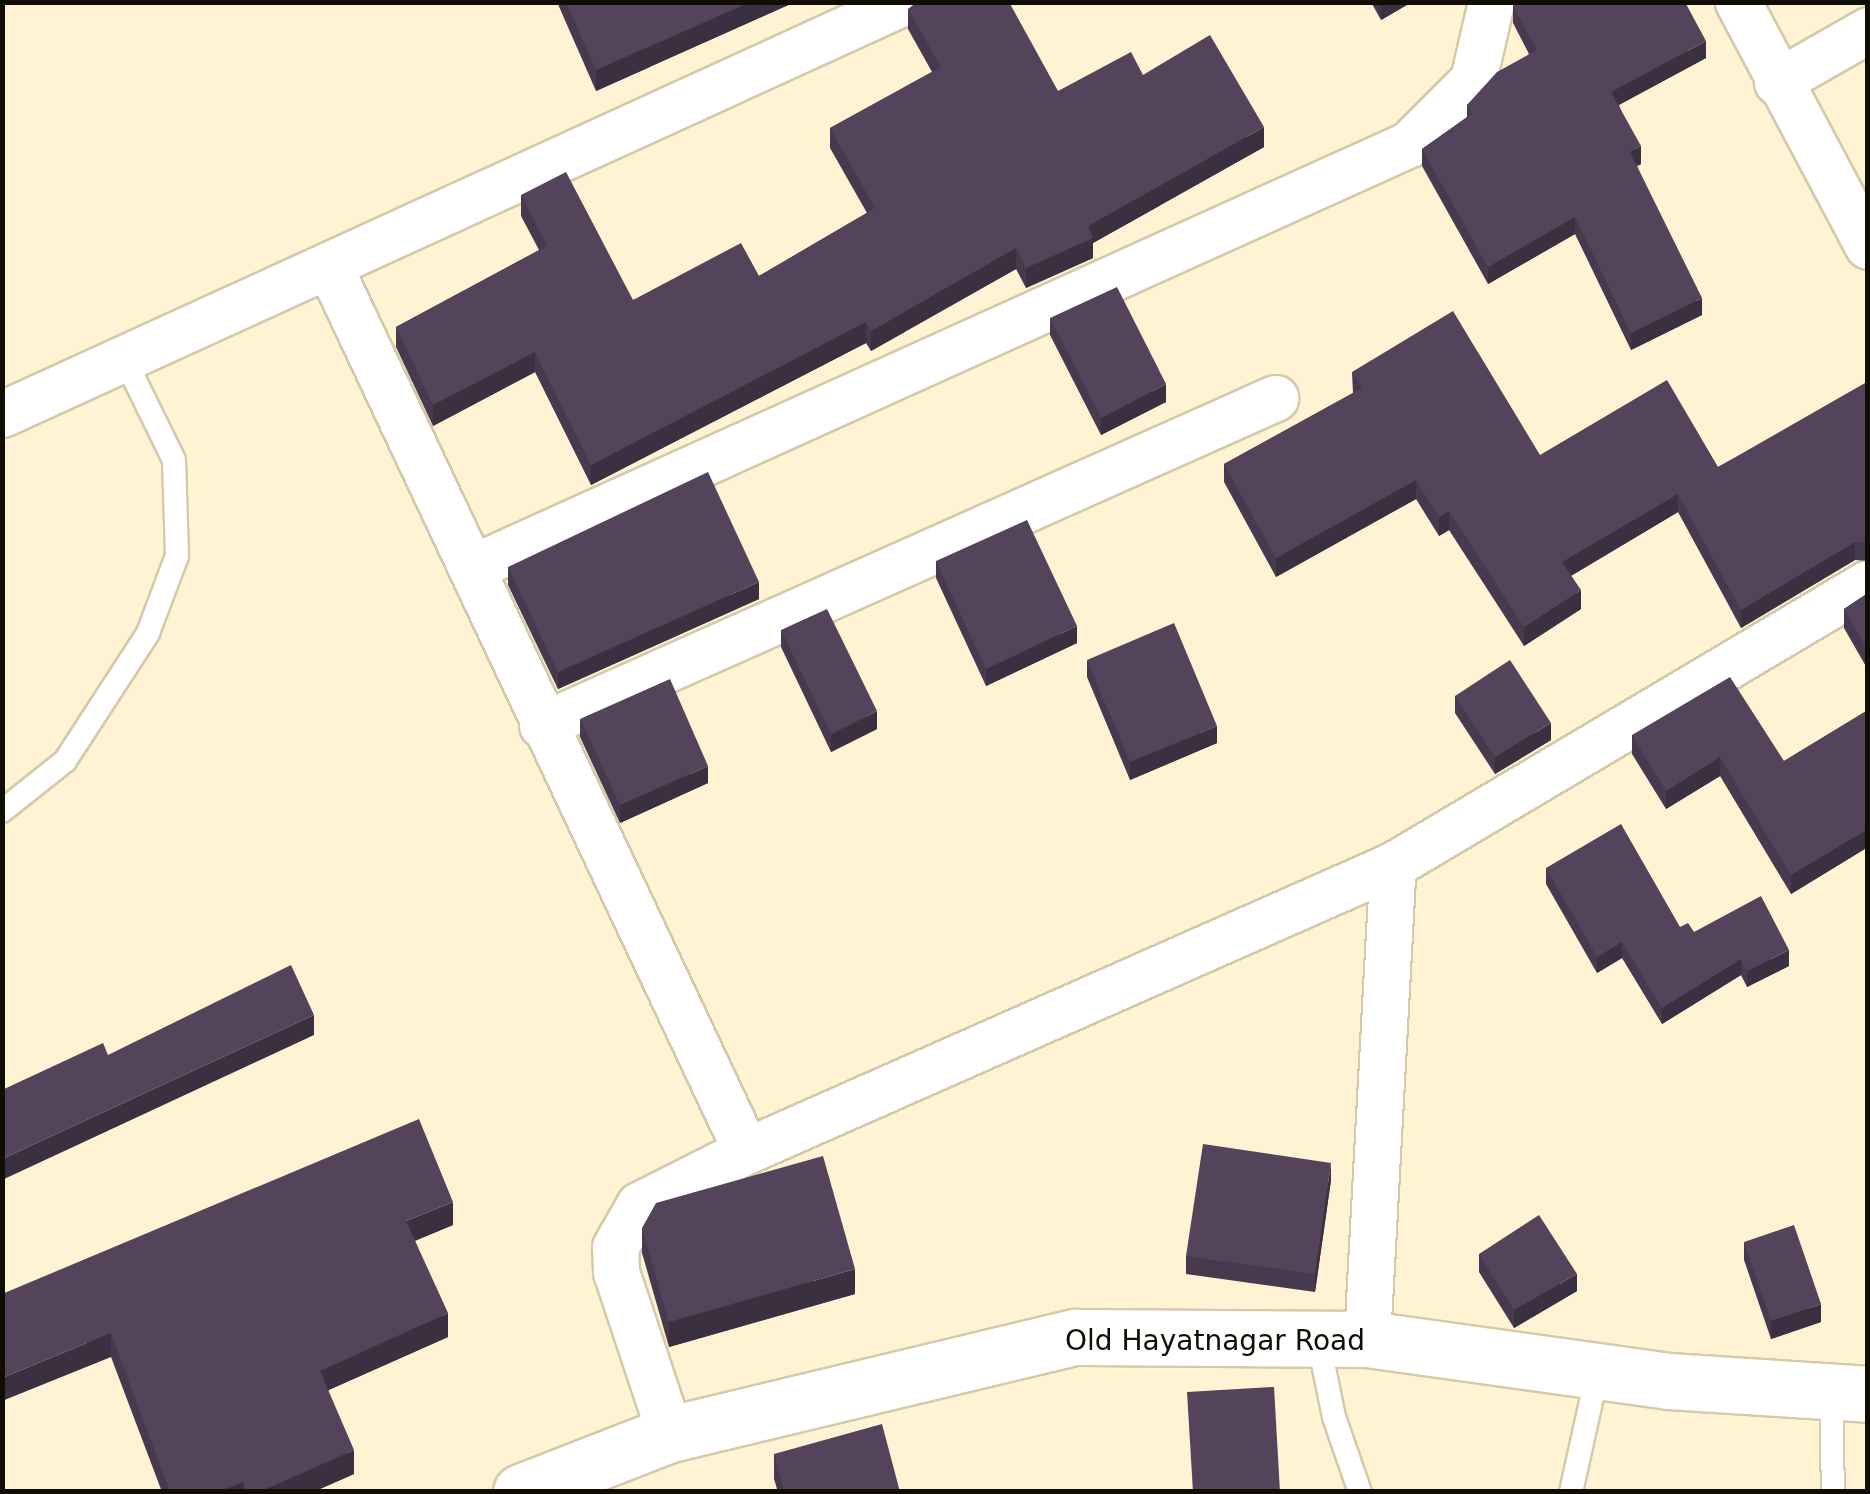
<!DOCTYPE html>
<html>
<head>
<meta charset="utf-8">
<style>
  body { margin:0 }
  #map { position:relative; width:1870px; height:1494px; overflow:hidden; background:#fff3d3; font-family:"DejaVu Sans",sans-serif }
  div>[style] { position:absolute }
  .roads { filter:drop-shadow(2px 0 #d4c9aa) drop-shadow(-2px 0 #d4c9aa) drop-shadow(0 2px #d4c9aa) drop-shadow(0 -2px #d4c9aa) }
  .lane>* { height:22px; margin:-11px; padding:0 11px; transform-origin:11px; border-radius:11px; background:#fff }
  .street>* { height:45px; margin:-22.5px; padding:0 22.5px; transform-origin:22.5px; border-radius:22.5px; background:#fff }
  .secondary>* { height:55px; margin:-27.5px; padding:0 27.5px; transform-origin:27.5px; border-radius:27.5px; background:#fff }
  .wall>* { inset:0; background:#473a4f }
  .shaded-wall>* { inset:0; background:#3a3040 }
  .building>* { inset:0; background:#53445c }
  span { translate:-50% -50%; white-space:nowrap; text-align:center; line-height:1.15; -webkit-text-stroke:10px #fff; paint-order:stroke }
  .street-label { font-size:28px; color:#100d03 }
  .frame { position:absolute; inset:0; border:5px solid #100d03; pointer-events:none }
</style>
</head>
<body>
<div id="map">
  <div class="roads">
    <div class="lane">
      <i style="left:2px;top:811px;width:80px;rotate:-38.4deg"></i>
      <i style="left:65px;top:761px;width:153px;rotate:-57deg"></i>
      <i style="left:148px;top:633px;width:82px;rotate:-69.4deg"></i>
      <i style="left:177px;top:556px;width:96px;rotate:-91.8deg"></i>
      <i style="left:174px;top:460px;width:111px;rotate:-116.1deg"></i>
      <i style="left:1318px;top:1339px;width:80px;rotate:78.4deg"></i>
      <i style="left:1334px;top:1417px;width:79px;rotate:70.9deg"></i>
      <i style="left:1831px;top:1391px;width:101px;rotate:88.9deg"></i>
      <i style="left:1571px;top:1492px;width:125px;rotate:-77.5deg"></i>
    </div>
    <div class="street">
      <i style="left:1738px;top:2px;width:276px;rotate:62deg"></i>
      <i style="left:1777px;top:82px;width:105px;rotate:-29.7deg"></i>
      <i style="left:330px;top:268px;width:976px;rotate:64.77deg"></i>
      <i style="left:2px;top:414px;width:992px;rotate:-24.55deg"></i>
      <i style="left:471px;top:568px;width:1029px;rotate:-24.32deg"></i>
      <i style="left:1409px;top:144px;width:91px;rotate:-45deg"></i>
      <i style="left:1473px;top:80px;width:80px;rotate:-77deg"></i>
      <i style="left:542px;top:725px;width:803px;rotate:-24.04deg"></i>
      <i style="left:1367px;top:1339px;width:475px;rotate:-86.9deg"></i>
      <i style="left:670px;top:1434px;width:171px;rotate:-108.4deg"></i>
      <i style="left:616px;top:1272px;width:25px;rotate:-92deg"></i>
      <i style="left:615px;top:1247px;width:48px;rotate:-60.3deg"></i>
      <i style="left:639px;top:1205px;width:120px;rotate:-26.8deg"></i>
      <i style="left:746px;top:1151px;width:707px;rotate:-23.85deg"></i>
      <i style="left:1393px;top:865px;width:552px;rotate:-30.7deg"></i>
    </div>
    <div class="secondary">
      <i style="left:521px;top:1492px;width:160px;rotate:-21.3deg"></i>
      <i style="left:670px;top:1434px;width:416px;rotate:-13.5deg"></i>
      <i style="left:1075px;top:1337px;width:292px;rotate:0.4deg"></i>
      <i style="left:1367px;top:1339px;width:305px;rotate:7.9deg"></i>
      <i style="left:1669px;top:1381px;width:199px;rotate:3.7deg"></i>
    </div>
  </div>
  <div class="wall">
    <i style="clip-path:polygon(557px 2px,795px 2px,596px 91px)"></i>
    <i style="clip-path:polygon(1371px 2px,1412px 2px,1381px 20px)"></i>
    <i style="clip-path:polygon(1513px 2px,1565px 4px,1706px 58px,1619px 105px,1641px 164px,1637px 166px,1702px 315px,1631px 350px,1575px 234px,1488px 284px,1422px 166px,1422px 149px,1467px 117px,1467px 105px,1529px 54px,1513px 23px)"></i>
    <i style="clip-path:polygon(908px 9px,1058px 91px,1143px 75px,1264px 147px,1093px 243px,1093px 258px,1026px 288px,1016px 269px,871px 351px,866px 343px,591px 485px,535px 372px,433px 426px,396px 347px,396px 327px,539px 250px,521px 216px,521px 195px,633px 300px,759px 276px,867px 213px,830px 148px,830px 128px,932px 72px,908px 29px)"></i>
    <i style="clip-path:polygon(1050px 318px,1166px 402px,1101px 435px,1050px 335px)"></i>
    <i style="clip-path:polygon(1352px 372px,1540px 455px,1718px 467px,1868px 388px,1868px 561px,1855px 560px,1741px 628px,1678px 512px,1571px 576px,1581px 609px,1524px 646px,1449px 530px,1439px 536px,1416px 499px,1276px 577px,1224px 482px,1224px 464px,1353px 393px)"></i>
    <i style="clip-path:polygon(936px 561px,1077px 643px,986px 686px,936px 578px)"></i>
    <i style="clip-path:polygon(508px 567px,759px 599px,558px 689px,508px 585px)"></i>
    <i style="clip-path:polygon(1868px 593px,1868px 670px,1844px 628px,1844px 609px)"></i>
    <i style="clip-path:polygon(781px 630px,877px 729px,831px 752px,781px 647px)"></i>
    <i style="clip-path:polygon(1087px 660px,1217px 743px,1130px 780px,1087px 677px)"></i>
    <i style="clip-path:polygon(1455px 696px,1551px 740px,1495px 774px,1455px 713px)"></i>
    <i style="clip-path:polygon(1868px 710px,1868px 847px,1791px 894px,1720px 776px,1666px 809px,1632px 754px,1632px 735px,1784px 761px)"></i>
    <i style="clip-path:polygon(580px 719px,708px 783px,620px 823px,580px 737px)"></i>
    <i style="clip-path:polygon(1546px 868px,1680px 927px,1789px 966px,1747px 987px,1741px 975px,1662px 1024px,1622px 958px,1597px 973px,1546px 884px)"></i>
    <i style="clip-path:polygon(1331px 1180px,1315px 1292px,1186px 1274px,1186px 1256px)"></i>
    <i style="clip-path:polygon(453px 1225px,415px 1241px,448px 1337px,328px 1390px,354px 1474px,313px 1492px,162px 1492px,111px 1357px,2px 1294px)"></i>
    <i style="clip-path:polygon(642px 1228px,855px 1294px,669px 1347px,642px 1253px)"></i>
    <i style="clip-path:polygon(1744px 1242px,1821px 1322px,1771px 1339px,1744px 1260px)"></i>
    <i style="clip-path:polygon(1479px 1254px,1577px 1291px,1514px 1328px,1479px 1272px)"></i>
    <i style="clip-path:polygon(774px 1454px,900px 1492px,778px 1492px,774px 1479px)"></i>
  </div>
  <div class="shaded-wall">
    <i style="clip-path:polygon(750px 2px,795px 2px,596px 91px,596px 70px)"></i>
    <i style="clip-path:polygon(1381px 2px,1412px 2px,1381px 20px)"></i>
    <i style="clip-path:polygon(1706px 41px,1706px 58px,1611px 109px,1611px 92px)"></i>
    <i style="clip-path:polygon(1264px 127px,1264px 147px,1093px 243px,1093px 258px,1026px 288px,1026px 268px,1088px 226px)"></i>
    <i style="clip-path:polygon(1641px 146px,1641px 164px,1630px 169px,1630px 152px)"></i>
    <i style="clip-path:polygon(1575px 217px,1575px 234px,1488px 284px,1488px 267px)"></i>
    <i style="clip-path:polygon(1016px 248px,1016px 269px,871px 351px,871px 331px)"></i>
    <i style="clip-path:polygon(1702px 298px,1702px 315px,1631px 350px,1631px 333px)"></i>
    <i style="clip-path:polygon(866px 322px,866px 343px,591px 485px,591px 465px)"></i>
    <i style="clip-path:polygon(535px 352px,535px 372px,433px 426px,433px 405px)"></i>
    <i style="clip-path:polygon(1166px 384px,1166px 402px,1101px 435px,1101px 418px)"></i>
    <i style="clip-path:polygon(1416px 480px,1416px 499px,1276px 577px,1276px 558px)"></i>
    <i style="clip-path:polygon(1678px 494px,1678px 512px,1562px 581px,1562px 562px)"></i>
    <i style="clip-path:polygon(1449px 511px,1449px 530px,1439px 536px,1439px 517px)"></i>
    <i style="clip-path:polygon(1855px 542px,1855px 560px,1741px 628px,1741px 610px)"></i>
    <i style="clip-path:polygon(759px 582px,759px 599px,558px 689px,558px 672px)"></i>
    <i style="clip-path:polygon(1581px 590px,1581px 609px,1524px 646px,1524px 627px)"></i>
    <i style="clip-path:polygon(1077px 626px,1077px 643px,986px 686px,986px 669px)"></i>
    <i style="clip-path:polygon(877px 711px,877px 729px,831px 752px,831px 734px)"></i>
    <i style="clip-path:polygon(1551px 723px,1551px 740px,1495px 774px,1495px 757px)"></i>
    <i style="clip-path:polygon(1217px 726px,1217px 743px,1130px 780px,1130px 762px)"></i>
    <i style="clip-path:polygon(1720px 757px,1720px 776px,1666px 809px,1666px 791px)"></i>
    <i style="clip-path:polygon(708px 766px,708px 783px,620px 823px,620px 805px)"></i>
    <i style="clip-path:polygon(1868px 829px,1868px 847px,1791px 894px,1791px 875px)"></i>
    <i style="clip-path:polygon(1622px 942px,1622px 958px,1597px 973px,1597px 957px)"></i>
    <i style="clip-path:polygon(1789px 950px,1789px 966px,1747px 987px,1747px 971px)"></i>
    <i style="clip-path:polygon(1741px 959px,1741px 975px,1662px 1024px,1662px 1008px)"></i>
    <i style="clip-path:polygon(314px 1015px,314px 1035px,2px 1180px,2px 1159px)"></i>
    <i style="clip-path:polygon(1331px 1163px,1331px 1180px,1315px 1292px,1315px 1274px)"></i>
    <i style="clip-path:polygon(453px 1202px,453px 1225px,406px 1244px,406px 1221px)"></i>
    <i style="clip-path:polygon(855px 1269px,855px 1294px,669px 1347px,669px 1322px)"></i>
    <i style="clip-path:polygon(1577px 1274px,1577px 1291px,1514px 1328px,1514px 1310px)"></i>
    <i style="clip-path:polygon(1821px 1304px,1821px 1322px,1771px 1339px,1771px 1321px)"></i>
    <i style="clip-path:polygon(448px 1313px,448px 1337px,320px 1394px,320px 1371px)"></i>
    <i style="clip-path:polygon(111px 1333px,111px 1357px,2px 1401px,2px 1378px)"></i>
    <i style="clip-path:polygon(354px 1450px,354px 1474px,313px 1492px,259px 1492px)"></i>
    <i style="clip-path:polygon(243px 1482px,243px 1492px,218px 1492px)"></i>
  </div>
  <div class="building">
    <i style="clip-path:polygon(566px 2px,750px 2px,596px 70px)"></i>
    <i style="clip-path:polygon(917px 2px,1009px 2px,1058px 91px,1131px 52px,1143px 75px,1210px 35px,1264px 127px,1088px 226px,1093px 238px,1026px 268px,1016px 248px,871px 331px,866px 322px,591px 465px,535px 352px,433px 405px,396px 327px,547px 246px,521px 195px,566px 172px,633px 300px,741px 243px,759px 276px,875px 208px,830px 128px,941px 67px,908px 9px)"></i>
    <i style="clip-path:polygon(1513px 2px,1564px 2px,1565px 4px,1569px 2px,1685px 2px,1706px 41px,1611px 92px,1641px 146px,1630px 152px,1702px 298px,1631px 333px,1575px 217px,1488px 267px,1422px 149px,1472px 114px,1467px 105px,1497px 72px,1537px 50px,1513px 6px)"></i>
    <i style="clip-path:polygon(1117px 287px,1166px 384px,1101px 418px,1050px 318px)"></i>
    <i style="clip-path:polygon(1453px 311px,1540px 455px,1667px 380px,1718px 467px,1865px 383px,1868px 388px,1868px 542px,1855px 542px,1741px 610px,1678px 494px,1562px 562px,1581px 590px,1524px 627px,1449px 511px,1439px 517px,1416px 480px,1276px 558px,1224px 464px,1362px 388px,1352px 372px)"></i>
    <i style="clip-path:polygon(708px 472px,759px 582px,558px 672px,508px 567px)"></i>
    <i style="clip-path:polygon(1027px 520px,1077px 626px,986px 669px,936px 561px)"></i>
    <i style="clip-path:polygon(1868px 593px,1868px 651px,1844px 609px)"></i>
    <i style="clip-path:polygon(827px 609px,877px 711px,831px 734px,781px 630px)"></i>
    <i style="clip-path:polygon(1174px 623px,1217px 726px,1130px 762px,1087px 660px)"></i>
    <i style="clip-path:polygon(1510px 660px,1551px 723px,1495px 757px,1455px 696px)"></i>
    <i style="clip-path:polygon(1730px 677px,1784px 761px,1868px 710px,1868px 829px,1791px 875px,1720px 757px,1666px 791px,1632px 735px)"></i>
    <i style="clip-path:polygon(670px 679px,708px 766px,620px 805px,580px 719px)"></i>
    <i style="clip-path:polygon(1621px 824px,1680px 927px,1688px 923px,1694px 932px,1761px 896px,1789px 950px,1747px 971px,1741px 959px,1662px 1008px,1622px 942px,1597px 957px,1546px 868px)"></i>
    <i style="clip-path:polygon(291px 965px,314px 1015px,2px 1159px,2px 1090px,103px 1043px,108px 1055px)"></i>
    <i style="clip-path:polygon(419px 1119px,453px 1202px,406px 1221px,448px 1313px,320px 1371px,354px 1450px,259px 1492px,247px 1492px,243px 1482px,218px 1492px,170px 1492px,111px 1333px,2px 1378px,2px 1294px)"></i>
    <i style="clip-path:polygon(1203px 1144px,1331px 1163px,1315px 1274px,1186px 1256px)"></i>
    <i style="clip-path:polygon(823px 1156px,855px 1269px,669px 1322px,642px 1228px,656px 1203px)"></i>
    <i style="clip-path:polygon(1539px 1215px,1577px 1274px,1514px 1310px,1479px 1254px)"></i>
    <i style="clip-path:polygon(1794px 1225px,1821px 1304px,1771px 1321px,1744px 1242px)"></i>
    <i style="clip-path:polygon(1274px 1387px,1280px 1492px,1193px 1492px,1187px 1392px)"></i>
    <i style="clip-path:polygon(882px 1424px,900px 1492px,784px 1492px,774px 1454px)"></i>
  </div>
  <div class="street-label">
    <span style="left:1215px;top:1341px">Old Hayatnagar Road</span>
  </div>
  <div class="frame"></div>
</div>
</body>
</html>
